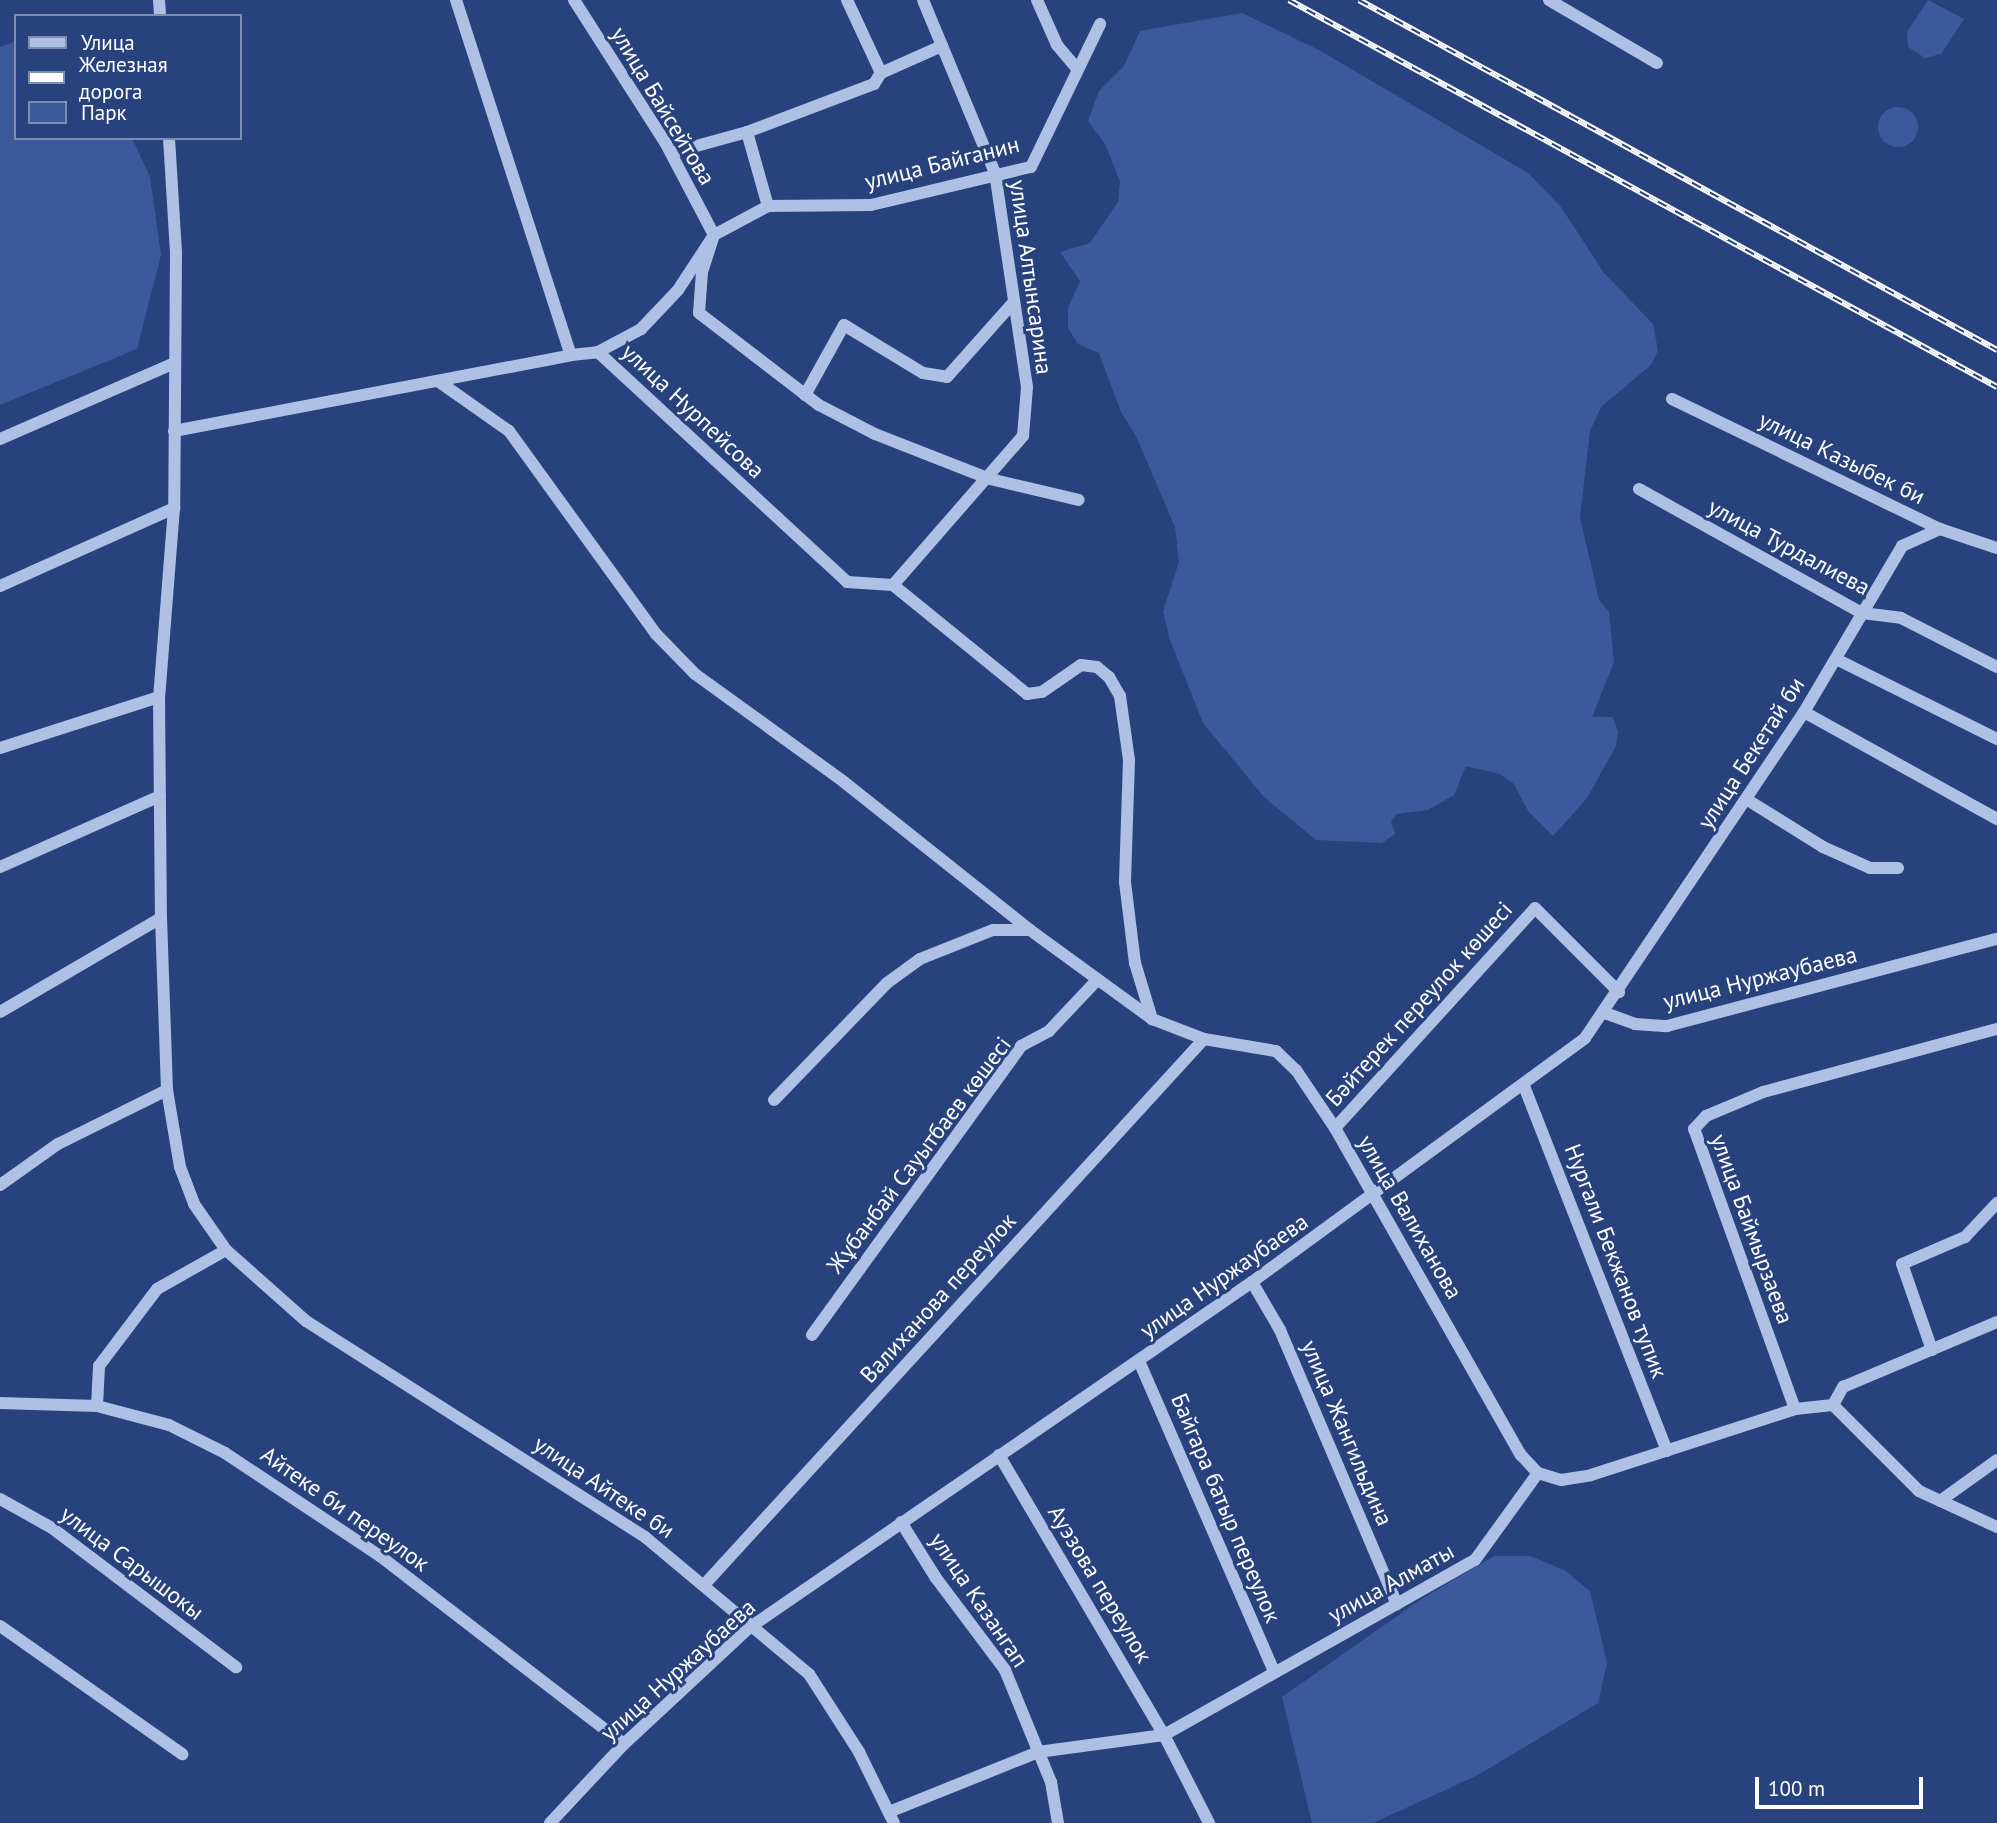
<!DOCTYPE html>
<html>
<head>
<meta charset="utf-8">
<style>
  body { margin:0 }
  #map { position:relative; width:1997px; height:1823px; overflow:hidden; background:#28427e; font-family:"PT Sans",sans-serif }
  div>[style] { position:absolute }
  .green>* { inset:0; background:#3c5a9b }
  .round { border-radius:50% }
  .minor>* { height:12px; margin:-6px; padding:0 6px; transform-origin:6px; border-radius:6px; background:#afc0e5 }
  .rail>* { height:6px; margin-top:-3px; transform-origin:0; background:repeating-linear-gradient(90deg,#28427e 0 10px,#fff 0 20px); box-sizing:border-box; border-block:2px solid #fff }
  span { translate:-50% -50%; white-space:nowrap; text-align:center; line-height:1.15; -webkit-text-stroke:6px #28427e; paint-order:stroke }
  .street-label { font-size:23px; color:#fff }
  .legend { position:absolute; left:14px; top:14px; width:228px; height:126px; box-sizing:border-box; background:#28427e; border:2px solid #7e8eb2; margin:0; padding:9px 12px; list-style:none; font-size:21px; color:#fff }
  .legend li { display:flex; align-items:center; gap:14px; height:35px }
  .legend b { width:35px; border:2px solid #7e8eb2 }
  .scale { position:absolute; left:1755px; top:1777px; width:168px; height:32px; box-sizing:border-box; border:4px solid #fff; border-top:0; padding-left:9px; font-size:21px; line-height:24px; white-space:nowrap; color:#fff; -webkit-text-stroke:5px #28427e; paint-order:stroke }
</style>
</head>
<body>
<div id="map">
  <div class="green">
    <i style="clip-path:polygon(1928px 0,1964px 19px,1941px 54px,1925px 58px,1908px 47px,1907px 32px)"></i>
    <i style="clip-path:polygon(1242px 13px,1319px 50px,1528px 173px,1561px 207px,1604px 273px,1653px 324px,1658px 351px,1651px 365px,1601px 407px,1590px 431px,1580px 517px,1599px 600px,1609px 612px,1614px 662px,1592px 717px,1613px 717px,1618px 732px,1616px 746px,1587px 798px,1553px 836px,1528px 811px,1514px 784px,1500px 774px,1466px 766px,1454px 795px,1428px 810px,1397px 814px,1391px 821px,1395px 834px,1382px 843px,1316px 840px,1264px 797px,1203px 723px,1170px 640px,1163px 611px,1179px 562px,1175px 527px,1136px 436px,1121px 412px,1099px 353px,1078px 344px,1068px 328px,1068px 308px,1080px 281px,1060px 252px,1090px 243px,1118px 202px,1120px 181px,1105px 144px,1088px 121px,1099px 91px,1124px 66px,1140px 31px)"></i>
    <i style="clip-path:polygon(16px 41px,16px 138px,132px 138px,150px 177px,161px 255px,137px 349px,0 405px,0 47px)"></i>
    <i class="round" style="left:1878px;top:107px;width:40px;height:40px"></i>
    <i style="clip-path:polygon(1494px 1556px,1530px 1556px,1564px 1570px,1590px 1591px,1607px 1663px,1598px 1703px,1478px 1775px,1373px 1823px,1312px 1823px,1282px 1697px,1420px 1600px)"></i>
  </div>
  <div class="minor">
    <i style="left:159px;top:0;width:16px;rotate:86deg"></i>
    <i style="left:456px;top:0;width:373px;rotate:72.1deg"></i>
    <i style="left:571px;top:355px;width:27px;rotate:-6deg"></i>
    <i style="left:598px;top:352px;width:339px;rotate:42.7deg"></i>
    <i style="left:847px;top:582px;width:46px;rotate:3.7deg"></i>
    <i style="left:893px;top:585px;width:173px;rotate:39.1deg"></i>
    <i style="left:1027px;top:694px;width:15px;rotate:-8deg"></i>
    <i style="left:1042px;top:692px;width:47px;rotate:-34.7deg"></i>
    <i style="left:1081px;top:665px;width:16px;rotate:7deg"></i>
    <i style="left:1097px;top:667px;width:16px;rotate:40deg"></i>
    <i style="left:1109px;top:677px;width:22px;rotate:60deg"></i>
    <i style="left:1120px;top:696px;width:65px;rotate:82deg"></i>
    <i style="left:1129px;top:760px;width:122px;rotate:91.9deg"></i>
    <i style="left:1125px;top:882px;width:82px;rotate:83deg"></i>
    <i style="left:1135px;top:963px;width:59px;rotate:73.1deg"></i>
    <i style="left:574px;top:0;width:171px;rotate:57.4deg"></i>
    <i style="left:666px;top:144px;width:103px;rotate:62.2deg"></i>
    <i style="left:714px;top:235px;width:39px;rotate:108deg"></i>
    <i style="left:702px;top:272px;width:41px;rotate:94.2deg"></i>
    <i style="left:699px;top:313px;width:151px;rotate:37.5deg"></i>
    <i style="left:819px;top:405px;width:63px;rotate:27.4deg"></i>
    <i style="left:875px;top:434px;width:123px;rotate:21.4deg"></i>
    <i style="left:990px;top:479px;width:91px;rotate:13.3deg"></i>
    <i style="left:847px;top:0;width:81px;rotate:65deg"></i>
    <i style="left:1037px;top:0;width:49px;rotate:66deg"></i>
    <i style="left:1057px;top:45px;width:30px;rotate:50deg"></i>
    <i style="left:1549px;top:0;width:125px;rotate:30.3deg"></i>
    <i style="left:747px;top:132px;width:77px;rotate:74.2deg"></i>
    <i style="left:169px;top:138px;width:114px;rotate:86.5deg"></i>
    <i style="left:176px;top:252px;width:256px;rotate:90.4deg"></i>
    <i style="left:174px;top:508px;width:190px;rotate:94.5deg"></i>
    <i style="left:159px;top:697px;width:221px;rotate:89.5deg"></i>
    <i style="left:161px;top:918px;width:172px;rotate:88deg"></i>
    <i style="left:167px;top:1090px;width:78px;rotate:80.4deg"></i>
    <i style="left:180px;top:1167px;width:40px;rotate:69deg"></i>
    <i style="left:194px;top:1204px;width:56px;rotate:55.2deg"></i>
    <i style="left:226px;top:1250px;width:107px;rotate:41.6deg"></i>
    <i style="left:306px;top:1321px;width:402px;rotate:32.5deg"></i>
    <i style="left:645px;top:1537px;width:214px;rotate:39.9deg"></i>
    <i style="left:809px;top:1674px;width:93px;rotate:57.3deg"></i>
    <i style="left:859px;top:1752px;width:79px;rotate:63.8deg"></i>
    <i style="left:671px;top:153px;width:79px;rotate:-15.4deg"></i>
    <i style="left:747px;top:132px;width:136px;rotate:-20.7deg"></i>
    <i style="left:874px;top:84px;width:13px;rotate:-58deg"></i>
    <i style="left:881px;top:73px;width:67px;rotate:-23.9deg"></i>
    <i style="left:598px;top:352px;width:49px;rotate:-28.1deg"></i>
    <i style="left:641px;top:329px;width:54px;rotate:-46.5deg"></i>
    <i style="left:678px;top:290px;width:66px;rotate:-56.8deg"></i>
    <i style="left:714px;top:235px;width:61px;rotate:-28.2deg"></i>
    <i style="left:768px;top:206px;width:103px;rotate:-0.6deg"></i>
    <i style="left:871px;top:205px;width:164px;rotate:-13.4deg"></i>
    <i style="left:1031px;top:167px;width:159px;rotate:-64.2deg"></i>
    <i style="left:438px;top:381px;width:87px;rotate:35.2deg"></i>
    <i style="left:509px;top:431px;width:251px;rotate:54.1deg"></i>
    <i style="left:656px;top:634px;width:56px;rotate:45.7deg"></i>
    <i style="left:695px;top:674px;width:184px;rotate:35.9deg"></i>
    <i style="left:844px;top:782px;width:238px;rotate:38.5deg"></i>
    <i style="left:1030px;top:930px;width:151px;rotate:36.1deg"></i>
    <i style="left:1152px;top:1019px;width:56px;rotate:21deg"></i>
    <i style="left:1204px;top:1039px;width:73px;rotate:9.5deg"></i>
    <i style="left:1276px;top:1051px;width:28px;rotate:44deg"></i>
    <i style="left:1296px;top:1070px;width:70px;rotate:56.1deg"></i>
    <i style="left:1335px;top:1128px;width:376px;rotate:60.4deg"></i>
    <i style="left:1521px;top:1455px;width:25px;rotate:47deg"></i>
    <i style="left:1538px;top:1473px;width:24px;rotate:17deg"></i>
    <i style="left:1561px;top:1480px;width:30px;rotate:-9deg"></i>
    <i style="left:1591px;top:1475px;width:214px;rotate:-17.9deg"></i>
    <i style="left:1795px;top:1409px;width:38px;rotate:-6deg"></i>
    <i style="left:805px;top:395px;width:80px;rotate:-60.9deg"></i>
    <i style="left:844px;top:325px;width:92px;rotate:31.3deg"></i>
    <i style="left:923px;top:373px;width:24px;rotate:9deg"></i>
    <i style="left:947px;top:377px;width:98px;rotate:-48.3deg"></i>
    <i style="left:1672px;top:399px;width:298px;rotate:25.9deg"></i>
    <i style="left:1940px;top:529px;width:60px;rotate:18.4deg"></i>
    <i style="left:174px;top:431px;width:404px;rotate:-10.8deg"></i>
    <i style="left:0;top:439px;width:191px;rotate:-23.5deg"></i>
    <i style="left:1639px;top:489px;width:255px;rotate:29.1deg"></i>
    <i style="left:1862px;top:613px;width:39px;rotate:7deg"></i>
    <i style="left:1901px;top:618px;width:108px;rotate:27deg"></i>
    <i style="left:893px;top:585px;width:198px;rotate:-48.9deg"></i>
    <i style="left:1023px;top:436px;width:49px;rotate:-85.3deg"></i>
    <i style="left:1027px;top:387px;width:216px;rotate:-98.5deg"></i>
    <i style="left:995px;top:173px;width:187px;rotate:-112.6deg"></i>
    <i style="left:0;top:586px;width:191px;rotate:-24.1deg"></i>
    <i style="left:1836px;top:659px;width:180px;rotate:26.4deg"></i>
    <i style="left:1804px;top:712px;width:221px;rotate:29deg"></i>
    <i style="left:0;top:748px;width:167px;rotate:-17.8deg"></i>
    <i style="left:1746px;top:799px;width:91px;rotate:31.9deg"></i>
    <i style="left:1823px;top:847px;width:51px;rotate:24.1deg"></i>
    <i style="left:1870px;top:868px;width:28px"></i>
    <i style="left:0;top:867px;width:175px;rotate:-23.9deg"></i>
    <i style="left:0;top:1012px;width:186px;rotate:-30.3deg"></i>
    <i style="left:1605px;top:1013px;width:32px;rotate:20deg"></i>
    <i style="left:1635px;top:1024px;width:32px;rotate:4deg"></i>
    <i style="left:1667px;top:1026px;width:341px;rotate:-14.8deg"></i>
    <i style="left:1524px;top:1086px;width:392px;rotate:68.6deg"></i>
    <i style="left:774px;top:1100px;width:163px;rotate:-46deg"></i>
    <i style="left:887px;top:983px;width:41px;rotate:-36deg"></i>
    <i style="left:920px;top:959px;width:79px;rotate:-21.7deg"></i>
    <i style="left:993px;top:930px;width:37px"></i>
    <i style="left:1335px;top:1128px;width:297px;rotate:-47.7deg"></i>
    <i style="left:1535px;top:908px;width:119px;rotate:45deg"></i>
    <i style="left:0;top:1185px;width:71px;rotate:-35.3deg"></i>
    <i style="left:58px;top:1144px;width:122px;rotate:-26.4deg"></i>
    <i style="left:1252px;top:1282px;width:56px;rotate:59.7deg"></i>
    <i style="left:1280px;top:1330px;width:298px;rotate:66.9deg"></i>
    <i style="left:812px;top:1335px;width:357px;rotate:-54.1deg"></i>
    <i style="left:1021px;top:1046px;width:32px;rotate:-28deg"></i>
    <i style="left:1049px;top:1031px;width:71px;rotate:-46.7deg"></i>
    <i style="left:1932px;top:1350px;width:91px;rotate:-109.2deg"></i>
    <i style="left:1902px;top:1264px;width:69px;rotate:-23.2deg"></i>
    <i style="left:1965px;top:1237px;width:47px;rotate:-46.7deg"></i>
    <i style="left:1139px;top:1361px;width:339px;rotate:66.5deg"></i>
    <i style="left:0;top:1403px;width:97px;rotate:1.8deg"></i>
    <i style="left:97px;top:1406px;width:74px;rotate:14.8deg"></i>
    <i style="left:169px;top:1425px;width:63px;rotate:26.6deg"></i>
    <i style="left:225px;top:1453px;width:186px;rotate:33.6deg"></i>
    <i style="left:380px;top:1556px;width:308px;rotate:37.6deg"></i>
    <i style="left:1833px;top:1405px;width:122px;rotate:45deg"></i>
    <i style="left:1919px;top:1491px;width:86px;rotate:24.8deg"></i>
    <i style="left:1833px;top:1405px;width:21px;rotate:-61deg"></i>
    <i style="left:1843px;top:1387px;width:167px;rotate:-22.9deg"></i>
    <i style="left:97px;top:1406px;width:40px;rotate:-87.1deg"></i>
    <i style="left:99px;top:1366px;width:96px;rotate:-53deg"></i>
    <i style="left:157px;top:1289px;width:79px;rotate:-29.5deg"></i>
    <i style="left:1795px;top:1409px;width:298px;rotate:-109.8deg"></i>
    <i style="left:1694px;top:1129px;width:18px;rotate:-47deg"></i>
    <i style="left:1706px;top:1116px;width:62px;rotate:-22.8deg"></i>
    <i style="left:1763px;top:1092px;width:242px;rotate:-15.1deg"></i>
    <i style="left:999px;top:1455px;width:325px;rotate:59.5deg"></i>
    <i style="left:1164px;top:1735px;width:99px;rotate:62.9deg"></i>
    <i style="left:0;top:1499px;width:60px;rotate:29.1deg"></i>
    <i style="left:52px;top:1528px;width:231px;rotate:37.1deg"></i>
    <i style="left:1940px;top:1501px;width:70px;rotate:-35.7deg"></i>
    <i style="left:901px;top:1522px;width:66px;rotate:58deg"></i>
    <i style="left:936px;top:1578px;width:115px;rotate:53.1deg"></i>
    <i style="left:1005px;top:1670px;width:121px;rotate:67.7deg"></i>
    <i style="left:1051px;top:1782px;width:42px;rotate:80.3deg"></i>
    <i style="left:704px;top:1585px;width:740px;rotate:-47.52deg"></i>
    <i style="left:0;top:1626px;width:223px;rotate:35.1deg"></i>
    <i style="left:889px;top:1812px;width:161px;rotate:-21.9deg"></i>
    <i style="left:1038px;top:1752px;width:127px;rotate:-7.7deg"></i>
    <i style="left:1164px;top:1735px;width:357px;rotate:-29.4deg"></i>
    <i style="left:1475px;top:1560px;width:107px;rotate:-54.1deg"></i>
    <i style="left:550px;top:1823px;width:108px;rotate:-46.9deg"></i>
    <i style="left:624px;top:1744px;width:171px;rotate:-42.9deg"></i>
    <i style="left:749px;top:1628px;width:611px;rotate:-34.52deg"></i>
    <i style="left:1252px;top:1282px;width:413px;rotate:-36.2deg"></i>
    <i style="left:1585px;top:1038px;width:393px;rotate:-56.1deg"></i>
    <i style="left:1804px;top:712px;width:193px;rotate:-59.4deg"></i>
    <i style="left:1902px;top:546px;width:42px;rotate:-24.1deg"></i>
  </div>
  <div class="rail">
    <i style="left:1289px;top:0;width:807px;rotate:28.66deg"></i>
    <i style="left:1359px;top:0;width:728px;rotate:28.75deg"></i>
  </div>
  <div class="street-label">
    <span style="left:663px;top:106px;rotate:59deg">улица Байсейтова</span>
    <span style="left:942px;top:163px;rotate:-14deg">улица Байганин</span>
    <span style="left:1031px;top:277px;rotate:82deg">улица Алтынсарина</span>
    <span style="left:693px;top:411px;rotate:43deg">улица Нурпейсова</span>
    <span style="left:1842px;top:458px;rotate:26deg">улица Казыбек би</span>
    <span style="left:1789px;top:547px;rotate:28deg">улица Турдалиева</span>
    <span style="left:1751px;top:753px;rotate:-57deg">улица Бекетай би</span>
    <span style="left:1760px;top:978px;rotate:-14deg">улица Нуржаубаева</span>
    <span style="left:1419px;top:1004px;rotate:-48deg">Бәйтерек переулок көшесі</span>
    <span style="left:919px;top:1155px;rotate:-53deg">Жұбанбай Сауытбаев көшесі</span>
    <span style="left:1410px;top:1217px;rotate:60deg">улица Валиханова</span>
    <span style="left:1752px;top:1229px;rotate:70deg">улица Баймырзаева</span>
    <span style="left:1616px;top:1261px;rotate:69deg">Нургали Бекжанов тупик</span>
    <span style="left:1224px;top:1276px;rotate:-35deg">улица Нуржаубаева</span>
    <span style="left:938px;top:1298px;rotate:-48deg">Валиханова переулок</span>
    <span style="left:1347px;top:1433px;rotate:67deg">улица Жангильдина</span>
    <span style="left:604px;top:1487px;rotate:34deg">улица Айтеке би</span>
    <span style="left:1226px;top:1508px;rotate:67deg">Байгара батыр переулок</span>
    <span style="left:345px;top:1509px;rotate:35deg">Айтеке би переулок</span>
    <span style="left:132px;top:1563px;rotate:37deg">улица Сарышокы</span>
    <span style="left:1391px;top:1583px;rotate:-29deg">улица Алматы</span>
    <span style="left:1100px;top:1584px;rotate:59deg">Ауэзова переулок</span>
    <span style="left:979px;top:1600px;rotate:56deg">улица Казангап</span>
    <span style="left:678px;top:1670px;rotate:-42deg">улица Нуржаубаева</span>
  </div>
  <ul class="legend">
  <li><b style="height:9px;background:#afc0e5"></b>Улица</li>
  <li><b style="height:9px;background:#fff"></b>Железная дорога</li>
  <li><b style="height:19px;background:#3c5a9b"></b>Парк</li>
  </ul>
  <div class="scale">100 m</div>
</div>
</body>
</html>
